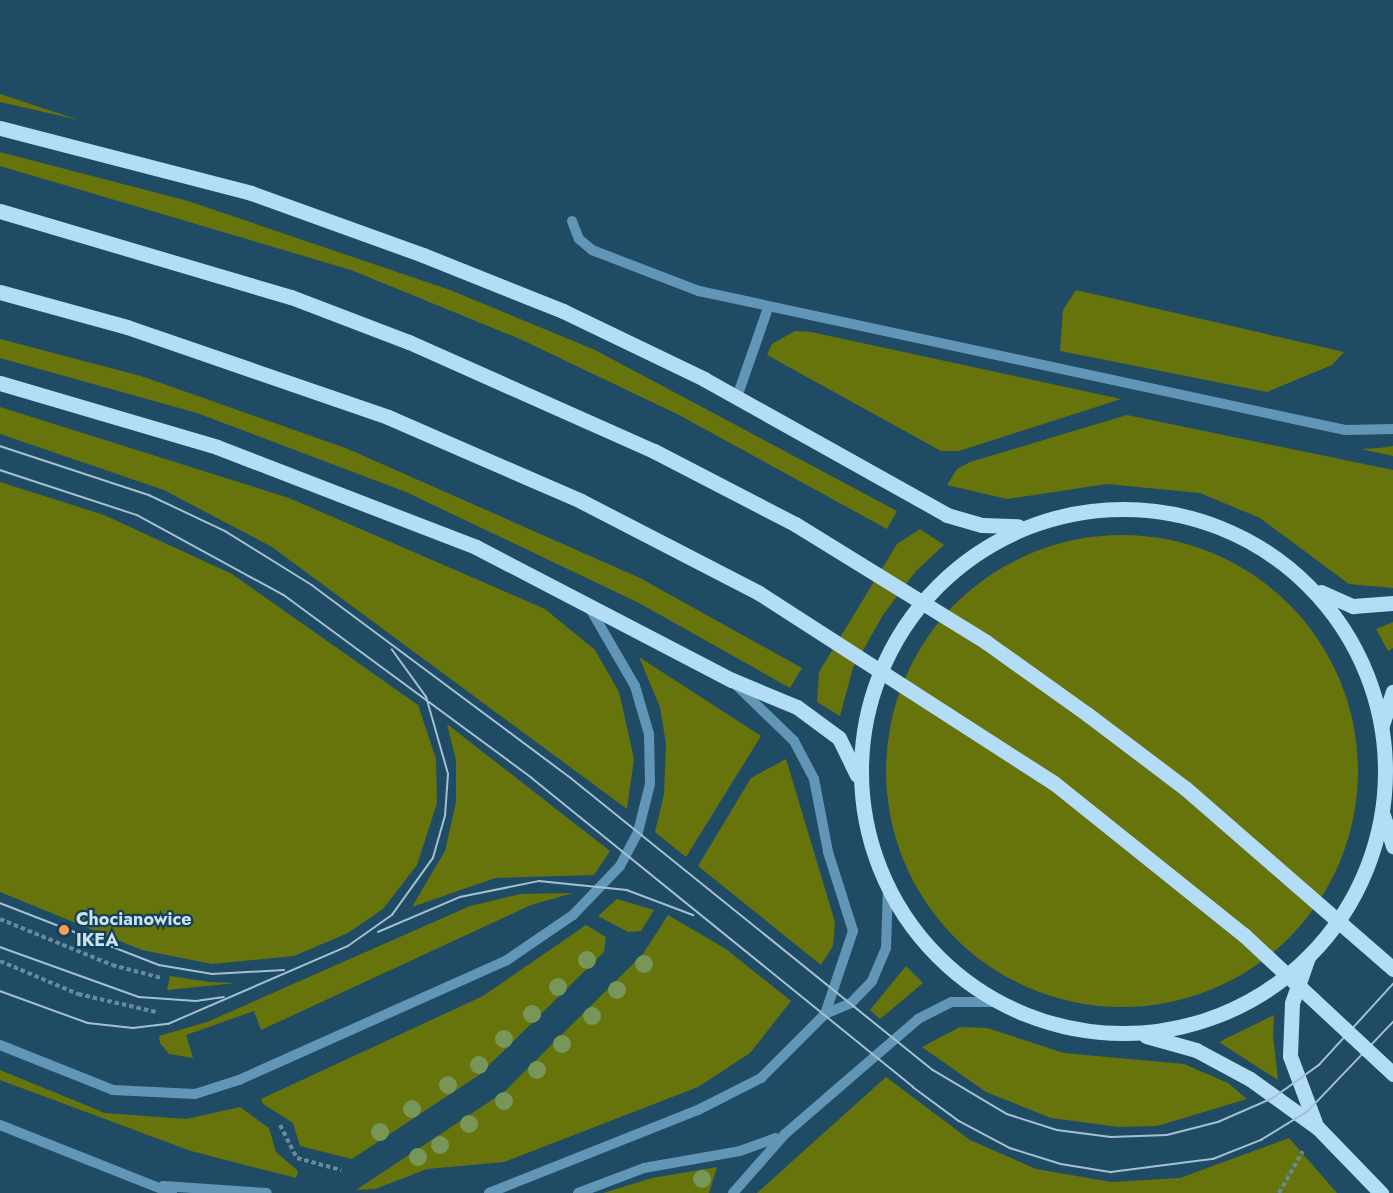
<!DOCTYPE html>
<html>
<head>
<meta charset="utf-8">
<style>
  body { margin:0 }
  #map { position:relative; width:1393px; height:1193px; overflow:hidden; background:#204b64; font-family:Jost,sans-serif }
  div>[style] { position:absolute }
  .green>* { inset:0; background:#67740c }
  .round { border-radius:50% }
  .path>* { height:4px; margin-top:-2px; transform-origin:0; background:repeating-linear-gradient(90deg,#678a9e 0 4.5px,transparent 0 7.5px) }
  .minor>* { height:10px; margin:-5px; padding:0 5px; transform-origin:5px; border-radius:5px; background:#6196b7 }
  .major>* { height:15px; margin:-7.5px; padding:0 7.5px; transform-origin:7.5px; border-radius:7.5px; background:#b3dcf7 }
  .major>.ring { margin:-7.5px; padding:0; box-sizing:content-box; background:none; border:15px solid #b3dcf7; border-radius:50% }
  .tram>* { height:1.5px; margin:-0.75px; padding:0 0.75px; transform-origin:0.75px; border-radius:0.75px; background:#a5c0d1 }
  .major-bridge>* { height:15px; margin:-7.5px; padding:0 7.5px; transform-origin:7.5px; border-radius:7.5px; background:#b3dcf7 }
  .trees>* { width:18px; height:18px; margin:-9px; border-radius:50%; background:#789657 }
  .dots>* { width:16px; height:16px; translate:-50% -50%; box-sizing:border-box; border:3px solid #144059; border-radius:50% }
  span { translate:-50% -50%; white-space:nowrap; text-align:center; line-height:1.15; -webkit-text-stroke:4.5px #144059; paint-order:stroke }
  .poi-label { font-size:18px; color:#cae1f0; font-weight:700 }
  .left { translate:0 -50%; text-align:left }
</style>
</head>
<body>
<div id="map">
  <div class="green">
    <i style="clip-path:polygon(0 94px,79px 120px,0 102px)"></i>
    <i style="clip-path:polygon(0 152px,188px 201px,450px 290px,595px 350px,897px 511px,887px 529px,679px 415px,520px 339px,351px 270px,0 166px)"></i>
    <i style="clip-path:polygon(1076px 290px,1344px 352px,1332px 365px,1267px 392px,1060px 351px,1063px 310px)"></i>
    <i style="clip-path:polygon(795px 331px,811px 332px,1121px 399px,959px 451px,941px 451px,767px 355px,772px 344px)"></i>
    <i style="clip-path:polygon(0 339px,141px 376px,348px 449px,640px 578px,802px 668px,790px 688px,639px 603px,406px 492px,197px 413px,0 358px)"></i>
    <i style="clip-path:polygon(0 407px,289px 498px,545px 609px,595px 650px,619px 692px,634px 759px,627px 809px,272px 547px,164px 490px,0 434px)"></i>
    <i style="clip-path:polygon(1127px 415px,1393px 470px,1393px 588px,1349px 584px,1260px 518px,1200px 493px,1107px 484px,1007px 499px,947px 485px,957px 469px,970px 462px)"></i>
    <i style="clip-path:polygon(1393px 446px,1393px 456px,1361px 449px,1379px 448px)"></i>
    <i style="clip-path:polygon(0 482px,104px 515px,232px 574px,418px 705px,436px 759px,437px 803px,417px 865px,383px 909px,348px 933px,294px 956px,212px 964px,142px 950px,0 892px)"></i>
    <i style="clip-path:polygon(920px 529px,944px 545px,916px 571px,883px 615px,853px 668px,840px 716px,817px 702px,819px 672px,897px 544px)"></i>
    <i class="round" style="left:886px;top:535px;width:472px;height:472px"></i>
    <i style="clip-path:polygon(1393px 622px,1393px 648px,1388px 651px,1376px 629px)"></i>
    <i style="clip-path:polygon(639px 657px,761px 736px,686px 857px,655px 832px,664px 794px,666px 744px,660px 707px)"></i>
    <i style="clip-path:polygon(447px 724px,610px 851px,594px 875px,495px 878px,412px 907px,445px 851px,456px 802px,456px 760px)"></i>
    <i style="clip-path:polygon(786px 759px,835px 922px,833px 946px,821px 965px,698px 866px,751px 778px)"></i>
    <i style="clip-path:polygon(573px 893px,531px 905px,261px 1030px,254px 1011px,186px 1035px,193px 1058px,169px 1054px,160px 1043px,159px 1036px,207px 1022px,470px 906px,520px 894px)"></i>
    <i style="clip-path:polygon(617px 899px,654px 910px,641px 931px,628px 932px,598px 916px)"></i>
    <i style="clip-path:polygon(668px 915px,726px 949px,791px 1001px,750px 1053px,698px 1087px,504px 1162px,427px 1169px,375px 1189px,356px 1190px,504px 1092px,643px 954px)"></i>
    <i style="clip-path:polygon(586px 925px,606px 937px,604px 952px,479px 1075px,352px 1159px,300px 1146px,293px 1123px,263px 1104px,261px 1099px,483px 996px)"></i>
    <i style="clip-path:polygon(906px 966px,923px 983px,880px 1019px,870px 1010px)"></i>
    <i style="clip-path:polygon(170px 976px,210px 982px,236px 983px,167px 990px)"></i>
    <i style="clip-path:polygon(1274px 1015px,1273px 1035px,1278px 1080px,1219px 1042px)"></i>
    <i style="clip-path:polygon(960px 1027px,987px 1028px,1064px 1053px,1184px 1064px,1228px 1083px,1247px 1099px,1157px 1126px,1119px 1127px,1051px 1118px,986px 1092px,922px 1047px)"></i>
    <i style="clip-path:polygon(0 1070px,105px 1113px,186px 1119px,240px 1107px,269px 1128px,276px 1152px,298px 1171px,296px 1178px,191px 1151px,0 1080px)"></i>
    <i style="clip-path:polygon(886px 1077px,970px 1140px,1036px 1169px,1111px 1182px,1180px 1178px,1289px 1138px,1337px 1193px,757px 1193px)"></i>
    <i style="clip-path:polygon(717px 1167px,709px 1193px,603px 1193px,652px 1178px)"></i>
  </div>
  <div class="path">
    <i style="left:0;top:919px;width:121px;rotate:22.3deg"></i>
    <i style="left:112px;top:965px;width:52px;rotate:14.6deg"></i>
    <i style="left:0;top:961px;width:85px;rotate:22.9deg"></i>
    <i style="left:78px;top:994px;width:80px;rotate:13deg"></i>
    <i style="left:280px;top:1125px;width:37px;rotate:63deg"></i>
    <i style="left:297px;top:1158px;width:46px;rotate:15.3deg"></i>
    <i style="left:1279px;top:1193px;width:48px;rotate:-60.3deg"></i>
  </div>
  <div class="minor">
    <i style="left:572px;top:221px;width:19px;rotate:69deg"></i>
    <i style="left:579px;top:239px;width:17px;rotate:40deg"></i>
    <i style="left:592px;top:250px;width:115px;rotate:21deg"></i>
    <i style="left:699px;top:291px;width:661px;rotate:12.14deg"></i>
    <i style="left:1345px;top:430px;width:48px;rotate:-1.2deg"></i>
    <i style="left:737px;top:397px;width:94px;rotate:-70.8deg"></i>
    <i style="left:735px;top:684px;width:82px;rotate:44deg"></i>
    <i style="left:794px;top:741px;width:43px;rotate:62.2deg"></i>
    <i style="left:814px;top:779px;width:74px;rotate:79.1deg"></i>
    <i style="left:828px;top:852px;width:83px;rotate:72.4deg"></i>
    <i style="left:853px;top:931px;width:88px;rotate:108.6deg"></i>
    <i style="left:0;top:1045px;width:122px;rotate:21.7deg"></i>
    <i style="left:113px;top:1090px;width:82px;rotate:2.8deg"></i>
    <i style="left:195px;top:1094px;width:46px;rotate:-17.7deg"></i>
    <i style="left:239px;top:1080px;width:294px;rotate:-24.1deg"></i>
    <i style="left:507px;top:960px;width:80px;rotate:-34.3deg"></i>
    <i style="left:573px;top:915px;width:68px;rotate:-46.2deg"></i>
    <i style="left:620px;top:866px;width:38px;rotate:-62deg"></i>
    <i style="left:638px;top:832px;width:49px;rotate:-76deg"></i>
    <i style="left:650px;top:784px;width:50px;rotate:-91.1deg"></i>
    <i style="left:649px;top:734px;width:50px;rotate:-106.3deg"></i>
    <i style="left:635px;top:686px;width:91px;rotate:-120.2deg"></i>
    <i style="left:0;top:1125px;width:185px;rotate:21.6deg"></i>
    <i style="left:163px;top:1186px;width:104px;rotate:3.9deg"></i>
    <i style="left:489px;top:1193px;width:225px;rotate:-21.7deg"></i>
    <i style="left:698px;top:1110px;width:71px;rotate:-26.9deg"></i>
    <i style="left:761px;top:1078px;width:91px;rotate:-45deg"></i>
    <i style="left:825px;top:1014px;width:28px;rotate:-23deg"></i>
    <i style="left:851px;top:1003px;width:30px;rotate:-46deg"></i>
    <i style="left:872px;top:981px;width:36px;rotate:-67deg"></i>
    <i style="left:886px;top:948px;width:59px;rotate:-88.1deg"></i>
    <i style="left:578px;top:1193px;width:71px;rotate:-20.7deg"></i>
    <i style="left:644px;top:1168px;width:97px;rotate:-10deg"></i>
    <i style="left:740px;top:1151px;width:38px;rotate:-20deg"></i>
    <i style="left:733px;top:1193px;width:79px;rotate:-48.6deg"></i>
    <i style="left:785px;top:1134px;width:176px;rotate:-40.8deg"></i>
    <i style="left:918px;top:1019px;width:38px;rotate:-27deg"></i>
    <i style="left:952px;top:1002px;width:47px"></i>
  </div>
  <div class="major">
    <i style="left:0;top:128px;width:259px;rotate:14.5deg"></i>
    <i style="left:251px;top:193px;width:183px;rotate:19.8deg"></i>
    <i style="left:423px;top:255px;width:151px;rotate:21.8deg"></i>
    <i style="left:563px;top:311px;width:157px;rotate:25.7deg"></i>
    <i style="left:704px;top:379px;width:278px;rotate:29.2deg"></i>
    <i style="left:947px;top:515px;width:36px;rotate:16deg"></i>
    <i style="left:982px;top:525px;width:36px;rotate:2deg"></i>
    <i style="left:0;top:211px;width:303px;rotate:16.5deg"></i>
    <i style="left:291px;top:297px;width:126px;rotate:20.9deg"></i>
    <i style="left:409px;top:342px;width:268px;rotate:24deg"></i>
    <i style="left:654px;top:451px;width:159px;rotate:27.4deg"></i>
    <i style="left:0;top:292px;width:132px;rotate:15.4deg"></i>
    <i style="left:127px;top:327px;width:276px;rotate:19deg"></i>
    <i style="left:388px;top:417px;width:210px;rotate:23.5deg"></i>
    <i style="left:581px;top:501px;width:200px;rotate:27.3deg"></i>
    <i style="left:0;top:383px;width:226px;rotate:16.4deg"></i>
    <i style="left:217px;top:447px;width:278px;rotate:21.1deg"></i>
    <i style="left:476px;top:547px;width:288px;rotate:27.5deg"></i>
    <i style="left:732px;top:680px;width:70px;rotate:22.6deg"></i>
    <i style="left:797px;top:707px;width:52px;rotate:36.4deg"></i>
    <i style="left:839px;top:738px;width:41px;rotate:64.1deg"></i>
    <i class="ring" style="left:861px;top:509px;width:509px;height:509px"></i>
    <i style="left:1321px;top:592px;width:35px;rotate:24deg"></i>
    <i style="left:1353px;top:606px;width:40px;rotate:-4.3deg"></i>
    <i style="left:1382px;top:725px;width:35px;rotate:-72deg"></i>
    <i style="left:1383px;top:815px;width:33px;rotate:72deg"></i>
    <i style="left:1308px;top:957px;width:49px;rotate:109.2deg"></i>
    <i style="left:1292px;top:1003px;width:53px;rotate:92.2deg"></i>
    <i style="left:1290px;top:1056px;width:72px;rotate:69.5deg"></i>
    <i style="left:1146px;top:1036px;width:52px;rotate:15.6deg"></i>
    <i style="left:1196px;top:1050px;width:61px;rotate:28.2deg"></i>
    <i style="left:1250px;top:1079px;width:84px;rotate:35.8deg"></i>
    <i style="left:1318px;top:1128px;width:91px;rotate:45.9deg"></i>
  </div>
  <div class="tram">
    <i style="left:0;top:446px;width:157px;rotate:18.2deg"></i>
    <i style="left:149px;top:495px;width:84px;rotate:25.3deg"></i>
    <i style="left:225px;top:531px;width:102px;rotate:31.8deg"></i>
    <i style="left:312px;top:585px;width:323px;rotate:36.7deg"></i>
    <i style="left:571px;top:778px;width:465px;rotate:38.9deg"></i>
    <i style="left:933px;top:1070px;width:86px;rotate:30.7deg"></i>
    <i style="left:1007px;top:1114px;width:52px;rotate:17.7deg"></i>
    <i style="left:1057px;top:1130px;width:54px;rotate:7.4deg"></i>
    <i style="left:1111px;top:1137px;width:56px;rotate:-2deg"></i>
    <i style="left:1167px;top:1135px;width:53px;rotate:-14.3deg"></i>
    <i style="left:1218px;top:1122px;width:60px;rotate:-23.6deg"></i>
    <i style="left:1273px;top:1098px;width:57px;rotate:-35.7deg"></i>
    <i style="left:1319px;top:1065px;width:110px;rotate:-47.6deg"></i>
    <i style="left:0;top:470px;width:144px;rotate:18.2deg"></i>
    <i style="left:137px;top:515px;width:167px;rotate:28.6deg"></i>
    <i style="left:284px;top:595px;width:308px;rotate:36.4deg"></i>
    <i style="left:532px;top:778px;width:491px;rotate:39deg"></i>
    <i style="left:913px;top:1087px;width:57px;rotate:36.5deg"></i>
    <i style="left:959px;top:1121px;width:58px;rotate:27.9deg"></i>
    <i style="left:1010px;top:1148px;width:53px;rotate:17.4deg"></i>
    <i style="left:1061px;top:1164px;width:51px;rotate:9.1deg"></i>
    <i style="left:1111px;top:1172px;width:103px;rotate:-7.3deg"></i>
    <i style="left:1213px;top:1159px;width:52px;rotate:-21.6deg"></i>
    <i style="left:1261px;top:1140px;width:55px;rotate:-31.7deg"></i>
    <i style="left:1308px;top:1111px;width:123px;rotate:-46.3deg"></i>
    <i style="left:0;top:903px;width:171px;rotate:21.3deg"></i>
    <i style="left:159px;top:965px;width:54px;rotate:9.6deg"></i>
    <i style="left:212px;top:974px;width:72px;rotate:-3.2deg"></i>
    <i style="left:378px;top:932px;width:89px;rotate:-23.1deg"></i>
    <i style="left:460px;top:897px;width:81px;rotate:-11.4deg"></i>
    <i style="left:539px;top:881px;width:88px;rotate:5.8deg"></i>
    <i style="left:627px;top:890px;width:71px;rotate:20.7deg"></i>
    <i style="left:0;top:947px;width:148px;rotate:19.8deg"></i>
    <i style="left:139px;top:997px;width:57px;rotate:4deg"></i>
    <i style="left:196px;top:1001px;width:28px;rotate:-8deg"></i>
    <i style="left:0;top:991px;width:94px;rotate:20deg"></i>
    <i style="left:88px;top:1023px;width:45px;rotate:6.3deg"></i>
    <i style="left:133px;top:1028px;width:35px;rotate:-7deg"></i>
    <i style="left:168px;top:1024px;width:196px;rotate:-23.4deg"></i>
    <i style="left:348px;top:946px;width:54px;rotate:-35.2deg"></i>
    <i style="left:392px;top:915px;width:70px;rotate:-54.3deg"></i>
    <i style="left:433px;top:858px;width:44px;rotate:-74.1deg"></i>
    <i style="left:445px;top:816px;width:42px;rotate:-85.9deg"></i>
    <i style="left:448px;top:774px;width:80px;rotate:-105.9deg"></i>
    <i style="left:426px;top:697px;width:58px;rotate:-125.9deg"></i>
  </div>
  <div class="major-bridge">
    <i style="left:795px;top:524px;width:225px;rotate:31.7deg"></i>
    <i style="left:986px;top:642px;width:124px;rotate:35.5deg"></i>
    <i style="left:1087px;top:714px;width:123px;rotate:37.1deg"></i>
    <i style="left:1185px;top:788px;width:276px;rotate:41deg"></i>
    <i style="left:759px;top:593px;width:351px;rotate:32.8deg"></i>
    <i style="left:1054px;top:783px;width:243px;rotate:38.7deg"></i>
    <i style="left:1244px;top:935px;width:204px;rotate:43deg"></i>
  </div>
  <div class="trees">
    <i style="left:587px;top:960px"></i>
    <i style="left:644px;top:964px"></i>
    <i style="left:558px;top:987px"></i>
    <i style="left:617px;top:990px"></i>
    <i style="left:532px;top:1014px"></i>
    <i style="left:592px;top:1016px"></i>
    <i style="left:504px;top:1039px"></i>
    <i style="left:562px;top:1044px"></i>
    <i style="left:479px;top:1065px"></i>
    <i style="left:537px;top:1070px"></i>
    <i style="left:448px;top:1085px"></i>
    <i style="left:504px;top:1101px"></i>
    <i style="left:412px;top:1109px"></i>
    <i style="left:469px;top:1124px"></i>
    <i style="left:380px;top:1132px"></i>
    <i style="left:440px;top:1145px"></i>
    <i style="left:418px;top:1157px"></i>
    <i style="left:702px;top:1179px"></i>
  </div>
  <div class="dots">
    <i style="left:64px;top:930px;background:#fc9e52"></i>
  </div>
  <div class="poi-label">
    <span class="left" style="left:76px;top:930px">Chocianowice<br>IKEA</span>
  </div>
</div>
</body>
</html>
